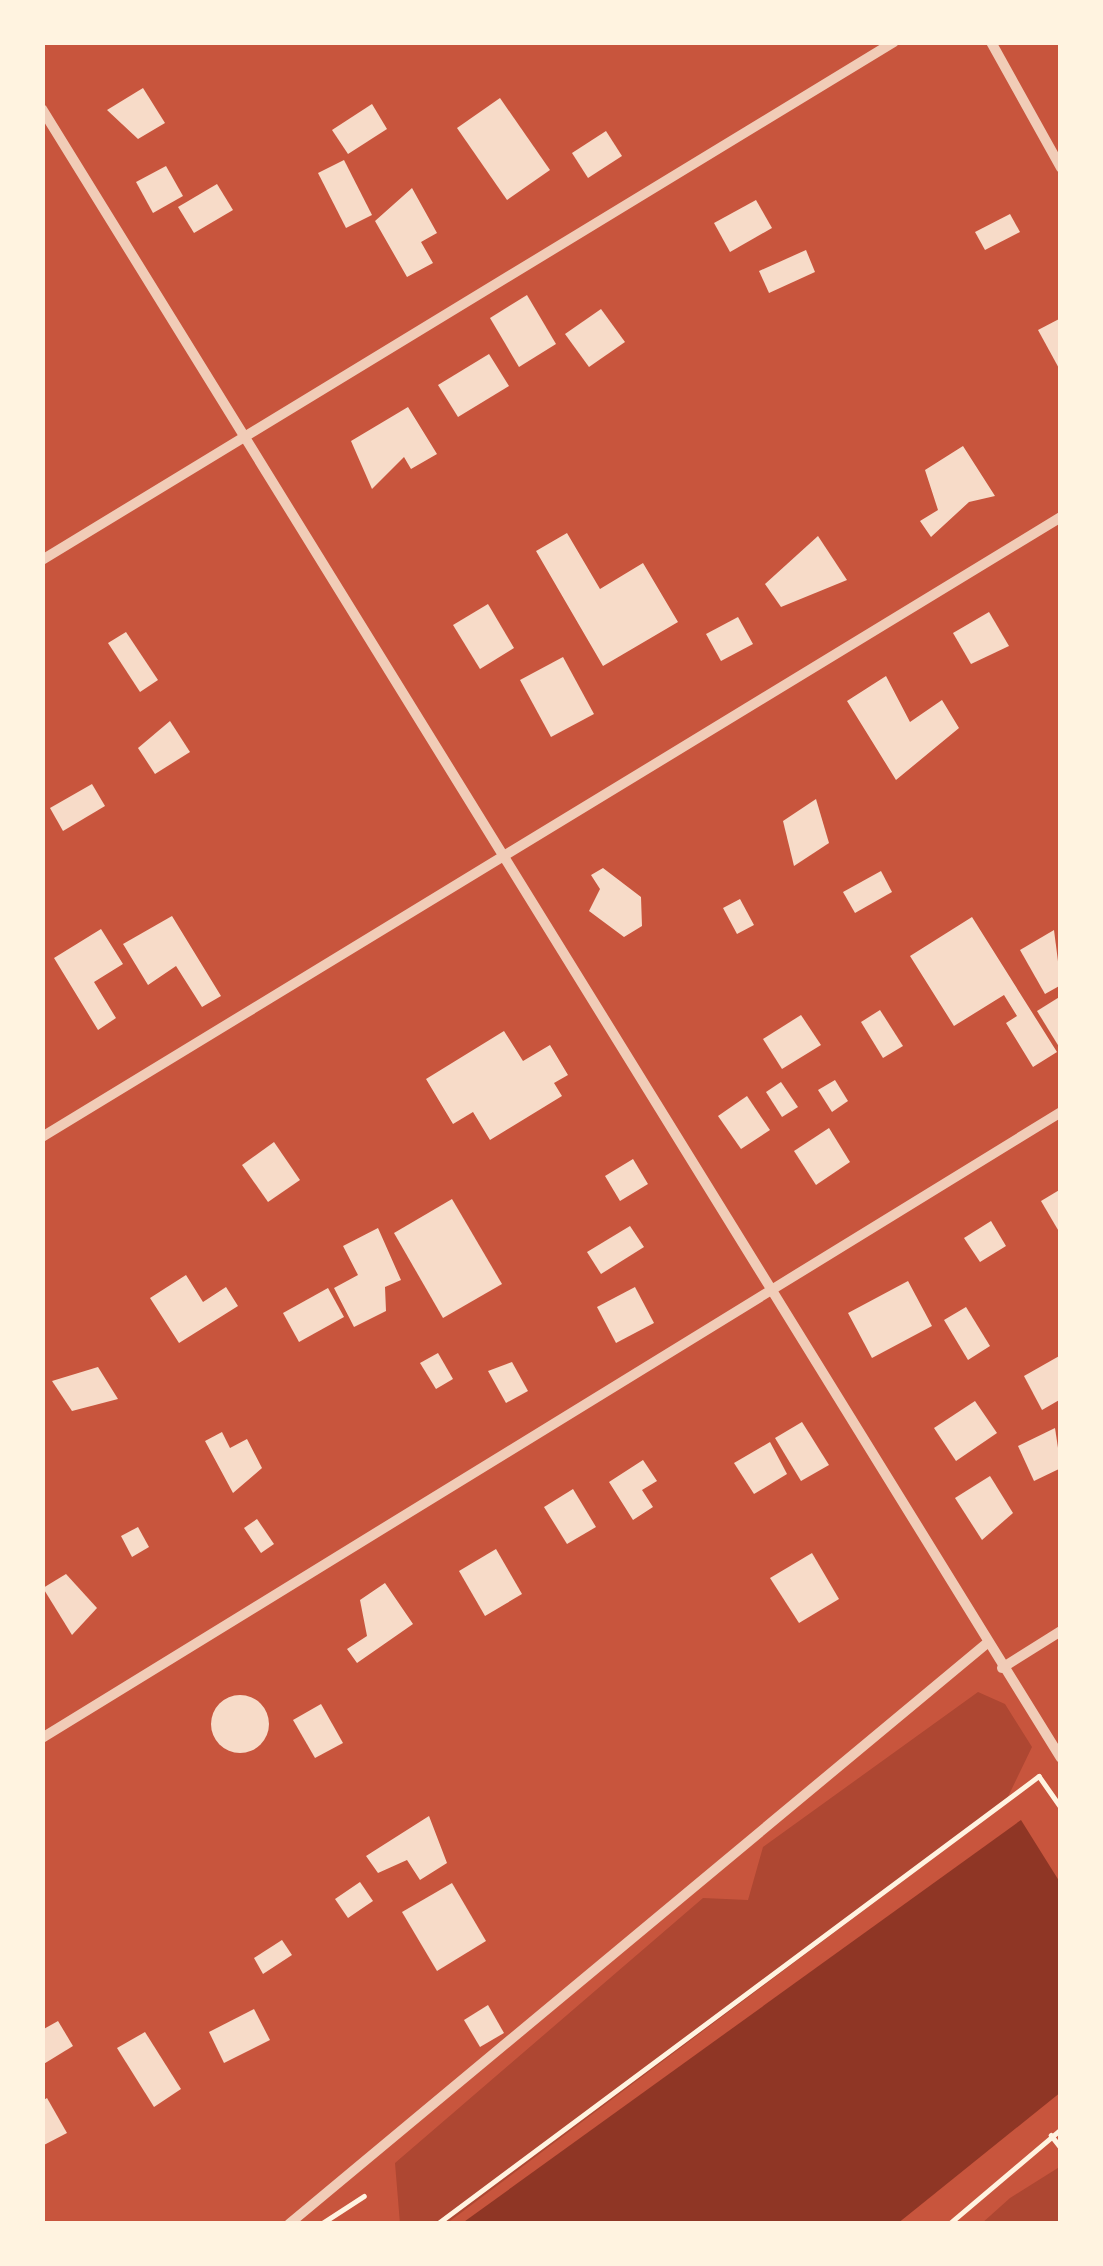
<!DOCTYPE html>
<html>
<head>
<meta charset="utf-8">
<style>
  body { margin:0 }
  #map { position:relative; width:1103px; height:2266px; overflow:hidden; background:#c8553d; font-family:Rubik,sans-serif }
  div>[style] { position:absolute }
  .green>* { inset:0; background:#ae4732 }
  .water>* { inset:0; background:#8f3625 }
  .building>* { inset:0; background:#f7dbc8 }
  .round { border-radius:50% }
  .path>* { height:4.5px; margin:-2.25px; padding:0 2.25px; transform-origin:2.25px; border-radius:2.25px; background:#fff3e0 }
  .minor>* { height:10px; margin:-5px; padding:0 5px; transform-origin:5px; border-radius:5px; background:#f1ccb7 }
  span { translate:-50% -50%; white-space:nowrap; text-align:center; line-height:1.15; -webkit-text-stroke:10px #fff3e0; paint-order:stroke }
  .frame { position:absolute; inset:0; border:45px solid #fff3e0; pointer-events:none }
</style>
</head>
<body>
<div id="map">
  <div class="green">
    <i style="clip-path:polygon(978px 1692px,1005px 1704px,1032px 1747px,1004px 1805px,446px 2224px,400px 2224px,395px 2163px,703px 1898px,748px 1900px,763px 1847px)"></i>
    <i style="clip-path:polygon(1061px 2166px,1061px 2224px,981px 2224px,1010px 2198px)"></i>
  </div>
  <div class="water">
    <i style="clip-path:polygon(1021px 1820px,1061px 1884px,1061px 2092px,897px 2224px,461px 2224px)"></i>
  </div>
  <div class="building">
    <i style="clip-path:polygon(143px 88px,165px 123px,138px 139px,107px 110px)"></i>
    <i style="clip-path:polygon(500px 98px,550px 170px,507px 200px,457px 128px)"></i>
    <i style="clip-path:polygon(372px 104px,387px 129px,348px 154px,332px 130px)"></i>
    <i style="clip-path:polygon(606px 131px,622px 156px,588px 178px,572px 153px)"></i>
    <i style="clip-path:polygon(344px 160px,372px 215px,346px 228px,318px 173px)"></i>
    <i style="clip-path:polygon(166px 166px,183px 196px,153px 213px,136px 182px)"></i>
    <i style="clip-path:polygon(217px 184px,233px 210px,194px 233px,178px 207px)"></i>
    <i style="clip-path:polygon(412px 188px,437px 233px,421px 242px,433px 263px,407px 277px,375px 221px)"></i>
    <i style="clip-path:polygon(756px 200px,772px 228px,730px 252px,714px 223px)"></i>
    <i style="clip-path:polygon(1010px 214px,1020px 232px,985px 250px,975px 232px)"></i>
    <i style="clip-path:polygon(806px 250px,815px 272px,769px 293px,759px 271px)"></i>
    <i style="clip-path:polygon(527px 295px,556px 344px,519px 367px,490px 318px)"></i>
    <i style="clip-path:polygon(601px 309px,625px 342px,589px 367px,565px 334px)"></i>
    <i style="clip-path:polygon(1061px 318px,1061px 372px,1038px 330px)"></i>
    <i style="clip-path:polygon(489px 354px,509px 386px,458px 417px,438px 385px)"></i>
    <i style="clip-path:polygon(408px 407px,437px 454px,411px 469px,404px 457px,372px 489px,351px 441px)"></i>
    <i style="clip-path:polygon(963px 446px,995px 496px,969px 502px,931px 537px,920px 521px,938px 510px,925px 470px)"></i>
    <i style="clip-path:polygon(567px 533px,600px 589px,643px 563px,678px 622px,603px 666px,536px 551px)"></i>
    <i style="clip-path:polygon(818px 536px,847px 580px,781px 607px,765px 584px)"></i>
    <i style="clip-path:polygon(488px 604px,514px 648px,480px 669px,453px 625px)"></i>
    <i style="clip-path:polygon(989px 612px,1009px 646px,971px 664px,953px 633px)"></i>
    <i style="clip-path:polygon(738px 617px,753px 644px,721px 661px,706px 634px)"></i>
    <i style="clip-path:polygon(126px 632px,158px 680px,140px 692px,108px 643px)"></i>
    <i style="clip-path:polygon(563px 657px,594px 714px,551px 737px,520px 680px)"></i>
    <i style="clip-path:polygon(886px 676px,910px 722px,942px 700px,959px 728px,896px 780px,847px 701px)"></i>
    <i style="clip-path:polygon(170px 721px,190px 752px,155px 774px,138px 748px)"></i>
    <i style="clip-path:polygon(92px 784px,105px 806px,63px 831px,50px 808px)"></i>
    <i style="clip-path:polygon(816px 799px,829px 843px,794px 866px,783px 821px)"></i>
    <i style="clip-path:polygon(603px 868px,641px 897px,642px 926px,624px 937px,589px 911px,600px 889px,591px 875px)"></i>
    <i style="clip-path:polygon(881px 871px,892px 892px,855px 913px,843px 892px)"></i>
    <i style="clip-path:polygon(740px 899px,754px 925px,737px 934px,723px 908px)"></i>
    <i style="clip-path:polygon(172px 916px,221px 996px,202px 1007px,176px 966px,148px 985px,123px 944px)"></i>
    <i style="clip-path:polygon(972px 917px,1057px 1052px,1033px 1067px,1006px 1023px,1017px 1016px,1004px 995px,954px 1026px,910px 956px)"></i>
    <i style="clip-path:polygon(101px 929px,123px 964px,94px 982px,116px 1018px,98px 1030px,54px 958px)"></i>
    <i style="clip-path:polygon(1054px 930px,1061px 985px,1045px 994px,1020px 950px)"></i>
    <i style="clip-path:polygon(1061px 996px,1061px 1050px,1037px 1011px)"></i>
    <i style="clip-path:polygon(880px 1010px,903px 1046px,883px 1058px,861px 1022px)"></i>
    <i style="clip-path:polygon(801px 1015px,821px 1045px,782px 1069px,763px 1039px)"></i>
    <i style="clip-path:polygon(504px 1031px,523px 1061px,550px 1045px,568px 1075px,554px 1083px,562px 1096px,490px 1140px,473px 1112px,453px 1124px,426px 1079px)"></i>
    <i style="clip-path:polygon(835px 1080px,848px 1101px,832px 1112px,818px 1090px)"></i>
    <i style="clip-path:polygon(781px 1082px,798px 1107px,782px 1117px,766px 1092px)"></i>
    <i style="clip-path:polygon(747px 1096px,770px 1130px,741px 1149px,718px 1116px)"></i>
    <i style="clip-path:polygon(829px 1128px,850px 1162px,816px 1185px,794px 1151px)"></i>
    <i style="clip-path:polygon(274px 1142px,300px 1180px,268px 1202px,242px 1165px)"></i>
    <i style="clip-path:polygon(633px 1159px,648px 1184px,620px 1201px,605px 1176px)"></i>
    <i style="clip-path:polygon(1061px 1189px,1061px 1235px,1041px 1201px)"></i>
    <i style="clip-path:polygon(452px 1199px,502px 1284px,443px 1318px,394px 1233px)"></i>
    <i style="clip-path:polygon(991px 1221px,1006px 1246px,980px 1262px,964px 1238px)"></i>
    <i style="clip-path:polygon(630px 1226px,644px 1247px,601px 1274px,587px 1252px)"></i>
    <i style="clip-path:polygon(378px 1228px,401px 1280px,385px 1287px,386px 1311px,354px 1327px,334px 1288px,358px 1275px,343px 1246px)"></i>
    <i style="clip-path:polygon(186px 1275px,203px 1302px,226px 1287px,238px 1306px,179px 1343px,150px 1298px)"></i>
    <i style="clip-path:polygon(908px 1281px,932px 1326px,872px 1358px,848px 1313px)"></i>
    <i style="clip-path:polygon(635px 1287px,654px 1323px,616px 1343px,597px 1307px)"></i>
    <i style="clip-path:polygon(328px 1288px,344px 1317px,299px 1342px,283px 1313px)"></i>
    <i style="clip-path:polygon(966px 1307px,990px 1346px,968px 1360px,944px 1320px)"></i>
    <i style="clip-path:polygon(438px 1353px,453px 1379px,436px 1389px,420px 1363px)"></i>
    <i style="clip-path:polygon(1061px 1355px,1061px 1399px,1042px 1410px,1024px 1376px)"></i>
    <i style="clip-path:polygon(512px 1362px,528px 1391px,506px 1403px,488px 1371px)"></i>
    <i style="clip-path:polygon(98px 1367px,118px 1399px,72px 1411px,52px 1381px)"></i>
    <i style="clip-path:polygon(975px 1401px,997px 1433px,956px 1461px,934px 1428px)"></i>
    <i style="clip-path:polygon(802px 1422px,829px 1465px,801px 1481px,775px 1438px)"></i>
    <i style="clip-path:polygon(1055px 1428px,1061px 1468px,1034px 1481px,1018px 1446px)"></i>
    <i style="clip-path:polygon(222px 1432px,230px 1448px,247px 1439px,262px 1468px,233px 1493px,205px 1441px)"></i>
    <i style="clip-path:polygon(770px 1442px,787px 1474px,754px 1494px,734px 1463px)"></i>
    <i style="clip-path:polygon(643px 1460px,657px 1481px,642px 1490px,653px 1507px,633px 1520px,609px 1482px)"></i>
    <i style="clip-path:polygon(990px 1476px,1013px 1513px,982px 1540px,955px 1498px)"></i>
    <i style="clip-path:polygon(573px 1489px,596px 1527px,567px 1544px,544px 1507px)"></i>
    <i style="clip-path:polygon(257px 1519px,274px 1544px,261px 1553px,244px 1528px)"></i>
    <i style="clip-path:polygon(138px 1527px,149px 1547px,132px 1557px,121px 1536px)"></i>
    <i style="clip-path:polygon(496px 1549px,522px 1594px,485px 1616px,459px 1571px)"></i>
    <i style="clip-path:polygon(812px 1553px,839px 1599px,799px 1623px,770px 1578px)"></i>
    <i style="clip-path:polygon(66px 1574px,97px 1608px,72px 1635px,43px 1588px)"></i>
    <i style="clip-path:polygon(385px 1583px,413px 1624px,357px 1663px,347px 1649px,367px 1636px,360px 1600px)"></i>
    <i class="round" style="left:211px;top:1695px;width:58px;height:58px"></i>
    <i style="clip-path:polygon(321px 1704px,343px 1743px,315px 1758px,293px 1720px)"></i>
    <i style="clip-path:polygon(429px 1816px,447px 1863px,420px 1880px,407px 1860px,378px 1873px,366px 1856px)"></i>
    <i style="clip-path:polygon(360px 1882px,373px 1901px,348px 1918px,335px 1899px)"></i>
    <i style="clip-path:polygon(452px 1883px,486px 1941px,437px 1971px,402px 1912px)"></i>
    <i style="clip-path:polygon(282px 1940px,292px 1955px,263px 1974px,254px 1958px)"></i>
    <i style="clip-path:polygon(488px 2005px,504px 2033px,480px 2047px,464px 2020px)"></i>
    <i style="clip-path:polygon(254px 2009px,270px 2040px,224px 2063px,209px 2032px)"></i>
    <i style="clip-path:polygon(58px 2021px,73px 2046px,42px 2065px,42px 2030px)"></i>
    <i style="clip-path:polygon(145px 2032px,181px 2089px,154px 2107px,117px 2048px)"></i>
    <i style="clip-path:polygon(47px 2098px,67px 2133px,42px 2146px,42px 2101px)"></i>
  </div>
  <div class="path">
    <i style="left:1051px;top:2135px;width:16px;rotate:52deg"></i>
    <i style="left:321px;top:2224px;width:51px;rotate:-33.1deg"></i>
    <i style="left:437px;top:2224px;width:750px;rotate:-36.66deg"></i>
    <i style="left:1039px;top:1776px;width:39px;rotate:55deg"></i>
    <i style="left:949px;top:2224px;width:147px;rotate:-40.3deg"></i>
  </div>
  <div class="minor">
    <i style="left:991px;top:42px;width:144px;rotate:60.9deg"></i>
    <i style="left:42px;top:109px;width:1938px;rotate:58.29deg"></i>
    <i style="left:42px;top:560px;width:997px;rotate:-31.3deg"></i>
    <i style="left:42px;top:1137px;width:1193px;rotate:-31.32deg"></i>
    <i style="left:1002px;top:1668px;width:70px;rotate:-32.1deg"></i>
    <i style="left:42px;top:1738px;width:1196px;rotate:-31.56deg"></i>
    <i style="left:289px;top:2224px;width:907px;rotate:-39.77deg"></i>
  </div>
  <div class="frame"></div>
</div>
</body>
</html>
